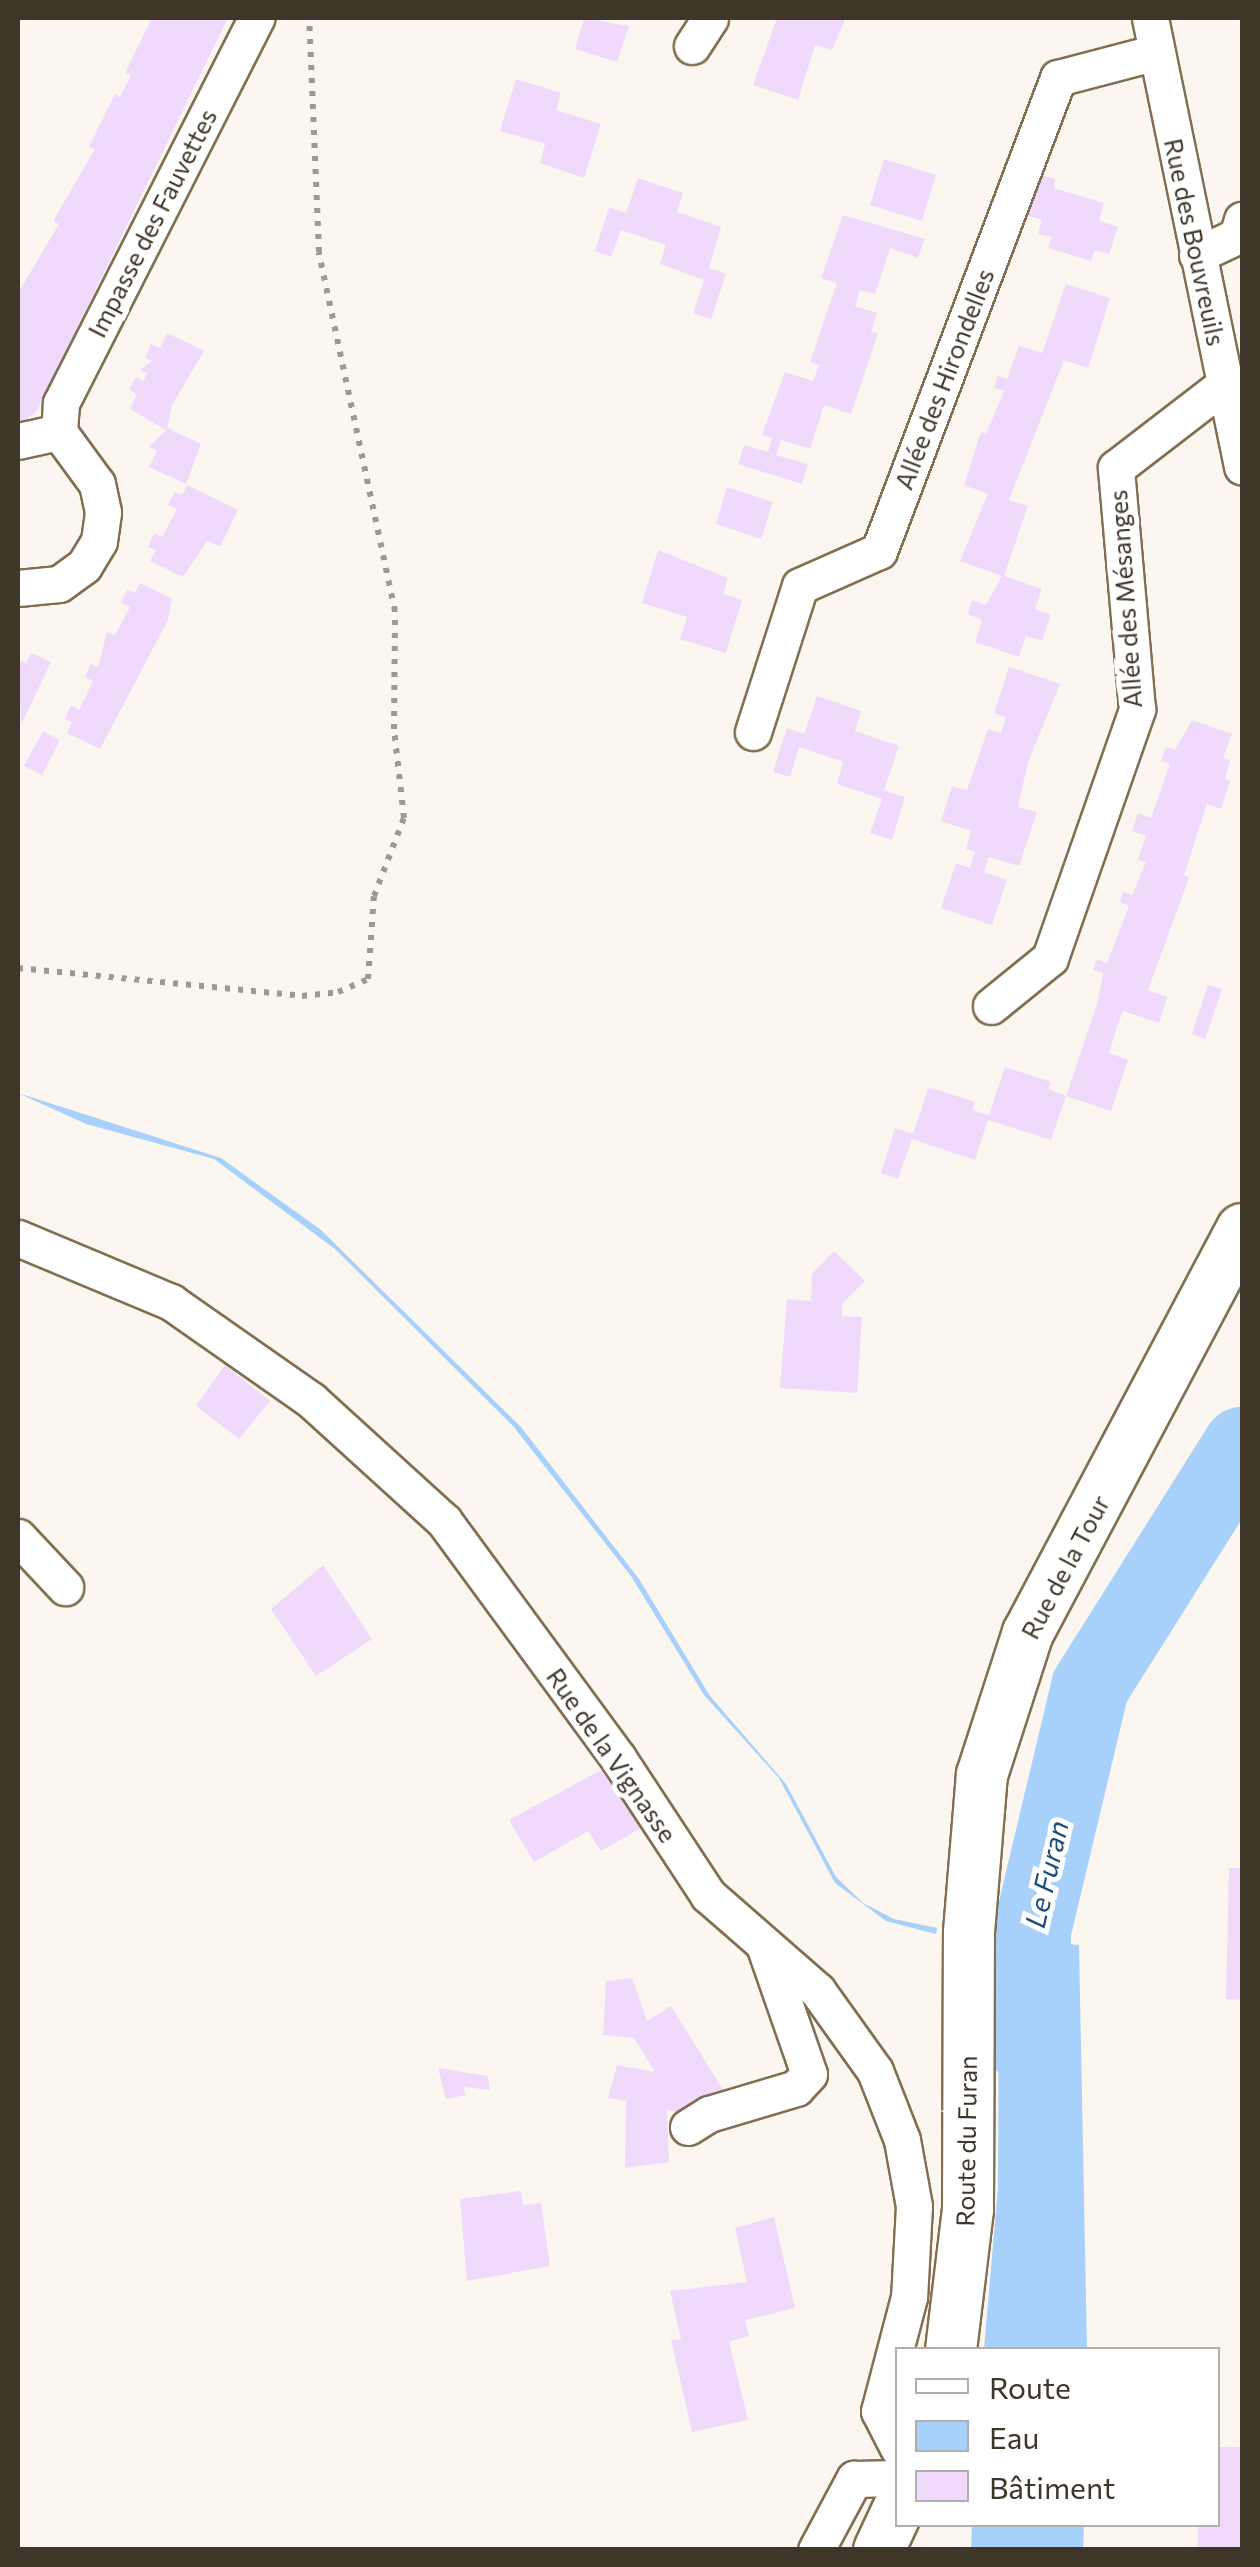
<!DOCTYPE html>
<html>
<head>
<meta charset="utf-8">
<style>
  body { margin:0 }
  #map { position:relative; width:1260px; height:2567px; overflow:hidden; background:#fbf7f0; font-family:Commissioner,sans-serif }
  div>[style] { position:absolute }
  .water>* { inset:0; background:#a7d1fa }
  .river>* { height:78px; margin:-39px; padding:0 39px; transform-origin:39px; border-radius:39px; background:#a7d1fa }
  .building>* { inset:0; background:#efdafb }
  .path>* { height:6px; margin-top:-3px; transform-origin:0; background:repeating-linear-gradient(90deg,#9e998f 0 5px,transparent 0 13px) }
  .roads { filter:drop-shadow(2px 0 #826e50) drop-shadow(-2px 0 #826e50) drop-shadow(0 2px #826e50) drop-shadow(0 -2px #826e50) }
  .street>* { height:35px; margin:-17.5px; padding:0 17.5px; transform-origin:17.5px; border-radius:17.5px; background:#fff }
  .secondary>* { height:50px; margin:-25px; padding:0 25px; transform-origin:25px; border-radius:25px; background:#fff }
  span { translate:-50% -50%; white-space:nowrap; text-align:center; line-height:1.15; -webkit-text-stroke:10px #fff; paint-order:stroke }
  .street-label { font-size:25px; color:#3e3629 }
  .water-label { font-size:28px; color:#1b4d79; font-style:italic }
  .frame { position:absolute; inset:0; border:20px solid #3e3629; pointer-events:none }
  .legend { position:absolute; left:895px; top:2347px; width:325px; height:180px; box-sizing:border-box; background:#fff; border:2px solid #b2afa9; margin:0; padding:12px 18px; list-style:none; font-size:30px; color:#3e3629 }
  .legend li { display:flex; align-items:center; gap:20px; height:50px }
  .legend b { width:50px; border:2px solid #b2afa9 }
</style>
</head>
<body>
<div id="map">
  <div class="water">
    <i style="clip-path:polygon(18px 1093px,221px 1158px,321px 1230px,521px 1427px,639px 1579px,710px 1696px,786px 1784px,836px 1877px,863px 1903px,894px 1919px,937px 1928px,936px 1934px,886px 1921px,835px 1883px,779px 1778px,704px 1695px,631px 1576px,513px 1426px,335px 1249px,214px 1159px,86px 1124px)"></i>
    <i style="clip-path:polygon(999px 1937px,1079px 1945px,1087px 2349px,984px 2349px,998px 2187px)"></i>
    <i style="clip-path:polygon(972px 2525px,1084px 2525px,1083px 2549px,971px 2549px)"></i>
  </div>
  <div class="river">
    <i style="left:1029px;top:2049px;width:118px;rotate:-88.5deg"></i>
    <i style="left:1032px;top:1931px;width:251px;rotate:-76.6deg"></i>
    <i style="left:1090px;top:1687px;width:285px;rotate:-57.8deg"></i>
  </div>
  <div class="building">
    <i style="clip-path:polygon(159px 18px,228px 18px,36px 412px,18px 426px,18px 293px,59px 224px,53px 221px,95px 149px,89px 147px,115px 94px,120px 97px,131px 75px,125px 73px,151px 20px)"></i>
    <i style="clip-path:polygon(584px 18px,629px 26px,617px 62px,575px 49px)"></i>
    <i style="clip-path:polygon(777px 18px,846px 18px,832px 50px,815px 45px,798px 100px,753px 85px)"></i>
    <i style="clip-path:polygon(516px 79px,561px 93px,556px 110px,601px 124px,584px 178px,540px 163px,545px 144px,500px 131px)"></i>
    <i style="clip-path:polygon(884px 159px,936px 175px,922px 221px,870px 205px)"></i>
    <i style="clip-path:polygon(1037px 174px,1055px 179px,1054px 188px,1104px 203px,1099px 221px,1118px 227px,1109px 254px,1095px 250px,1091px 261px,1048px 248px,1052px 237px,1038px 234px,1042px 220px,1024px 214px)"></i>
    <i style="clip-path:polygon(638px 178px,683px 193px,677px 212px,721px 227px,709px 268px,726px 274px,711px 319px,693px 313px,704px 280px,660px 264px,666px 245px,621px 230px,611px 257px,595px 251px,609px 207px,626px 213px)"></i>
    <i style="clip-path:polygon(843px 215px,925px 239px,918px 258px,890px 248px,875px 294px,860px 290px,855px 306px,877px 313px,871px 332px,878px 333px,851px 414px,824px 405px,810px 449px,781px 440px,776px 455px,808px 464px,802px 484px,738px 464px,744px 445px,768px 452px,772px 438px,762px 435px,785px 372px,813px 381px,819px 365px,810px 362px,837px 283px,821px 278px)"></i>
    <i style="clip-path:polygon(1066px 284px,1110px 298px,1088px 368px,1064px 360px,1009px 500px,1028px 506px,1004px 576px,1042px 589px,1035px 609px,1051px 615px,1042px 641px,1026px 636px,1019px 657px,975px 642px,982px 620px,968px 614px,972px 600px,986px 605px,1002px 576px,960px 561px,988px 494px,964px 485px,981px 432px,986px 434px,1004px 391px,994px 388px,998px 376px,1007px 379px,1019px 346px,1042px 353px)"></i>
    <i style="clip-path:polygon(167px 333px,204px 351px,172px 405px,167px 428px,201px 444px,186px 484px,149px 467px,157px 451px,149px 447px,166px 430px,130px 409px,137px 394px,129px 390px,136px 377px,143px 381px,147px 373px,140px 370px,152px 361px,145px 358px,151px 344px,160px 348px)"></i>
    <i style="clip-path:polygon(187px 485px,238px 510px,220px 547px,207px 541px,183px 577px,150px 561px,156px 550px,148px 547px,154px 533px,162px 537px,177px 509px,168px 505px,175px 492px,182px 495px)"></i>
    <i style="clip-path:polygon(727px 487px,773px 502px,761px 539px,716px 524px)"></i>
    <i style="clip-path:polygon(658px 550px,728px 578px,723px 594px,742px 600px,726px 653px,680px 639px,687px 617px,642px 603px)"></i>
    <i style="clip-path:polygon(140px 583px,172px 599px,168px 620px,100px 749px,67px 733px,72px 722px,65px 719px,71px 705px,79px 710px,93px 681px,85px 677px,91px 664px,98px 667px,107px 632px,115px 635px,130px 607px,121px 603px,127px 590px,135px 593px)"></i>
    <i style="clip-path:polygon(18px 649px,18px 660px,26px 663px,31px 653px,51px 662px,21px 725px)"></i>
    <i style="clip-path:polygon(1009px 667px,1060px 684px,1028px 762px,1018px 807px,1037px 812px,1019px 866px,989px 857px,984px 872px,1007px 880px,992px 925px,941px 908px,956px 863px,970px 868px,975px 852px,966px 849px,971px 831px,941px 821px,952px 786px,967px 790px,988px 729px,1001px 733px,1006px 717px,994px 713px)"></i>
    <i style="clip-path:polygon(817px 696px,861px 711px,855px 731px,899px 746px,884px 790px,905px 797px,892px 840px,870px 833px,882px 799px,837px 784px,843px 762px,799px 747px,790px 777px,773px 772px,787px 728px,804px 734px)"></i>
    <i style="clip-path:polygon(1192px 720px,1232px 734px,1223px 758px,1230px 760px,1225px 779px,1230px 781px,1221px 809px,1207px 804px,1184px 875px,1189px 878px,1148px 990px,1167px 997px,1159px 1023px,1123px 1011px,1117px 1027px,1109px 1053px,1128px 1060px,1111px 1111px,1066px 1096px,1051px 1140px,988px 1120px,975px 1160px,912px 1139px,898px 1179px,881px 1173px,895px 1128px,913px 1134px,929px 1087px,975px 1102px,973px 1110px,989px 1115px,1005px 1067px,1051px 1082px,1049px 1089px,1066px 1096px,1098px 1001px,1103px 973px,1093px 970px,1097px 959px,1107px 963px,1129px 906px,1120px 902px,1123px 892px,1132px 895px,1146px 862px,1138px 860px,1146px 836px,1132px 831px,1138px 813px,1151px 818px,1170px 764px,1161px 761px,1166px 747px,1175px 750px)"></i>
    <i style="clip-path:polygon(43px 731px,60px 740px,42px 775px,24px 766px)"></i>
    <i style="clip-path:polygon(1208px 985px,1222px 989px,1205px 1039px,1192px 1034px)"></i>
    <i style="clip-path:polygon(834px 1251px,865px 1281px,842px 1304px,842px 1316px,862px 1317px,857px 1393px,780px 1388px,787px 1299px,811px 1301px,812px 1274px)"></i>
    <i style="clip-path:polygon(225px 1365px,270px 1401px,239px 1439px,196px 1406px)"></i>
    <i style="clip-path:polygon(323px 1565px,372px 1639px,316px 1676px,271px 1609px)"></i>
    <i style="clip-path:polygon(603px 1769px,641px 1828px,601px 1851px,588px 1831px,534px 1862px,509px 1820px)"></i>
    <i style="clip-path:polygon(1229px 1868px,1242px 1868px,1242px 2000px,1226px 1999px)"></i>
    <i style="clip-path:polygon(632px 1978px,647px 2021px,671px 2006px,730px 2101px,685px 2114px,667px 2110px,669px 2162px,625px 2168px,626px 2101px,608px 2098px,617px 2065px,655px 2072px,634px 2038px,603px 2035px,606px 1981px)"></i>
    <i style="clip-path:polygon(438px 2068px,488px 2076px,490px 2090px,463px 2087px,466px 2095px,446px 2099px)"></i>
    <i style="clip-path:polygon(521px 2191px,523px 2205px,541px 2203px,550px 2266px,467px 2281px,460px 2199px)"></i>
    <i style="clip-path:polygon(774px 2217px,795px 2308px,745px 2320px,749px 2336px,729px 2342px,748px 2420px,692px 2432px,671px 2340px,681px 2339px,670px 2291px,747px 2282px,735px 2228px)"></i>
    <i style="clip-path:polygon(1218px 2447px,1242px 2447px,1242px 2550px,1198px 2550px,1198px 2524px,1218px 2524px)"></i>
  </div>
  <div class="path">
    <i style="left:18px;top:968px;width:285px;rotate:5.6deg"></i>
    <i style="left:302px;top:996px;width:36px;rotate:-6deg"></i>
    <i style="left:338px;top:992px;width:33px;rotate:-23deg"></i>
    <i style="left:368px;top:979px;width:83px;rotate:-85.9deg"></i>
    <i style="left:374px;top:896px;width:84px;rotate:-69deg"></i>
    <i style="left:404px;top:818px;width:90px;rotate:-96.4deg"></i>
    <i style="left:394px;top:729px;width:118px;rotate:-89.5deg"></i>
    <i style="left:395px;top:611px;width:367px;rotate:-102deg"></i>
    <i style="left:319px;top:252px;width:234px;rotate:-92.4deg"></i>
  </div>
  <div class="roads">
    <div class="street">
      <i style="left:1150px;top:18px;width:458px;rotate:78.4deg"></i>
      <i style="left:692px;top:46px;width:33px;rotate:-57deg"></i>
      <i style="left:1197px;top:255px;width:44px;rotate:-25.4deg"></i>
      <i style="left:1237px;top:236px;width:17px;rotate:-73deg"></i>
      <i style="left:18px;top:441px;width:42px;rotate:-12.4deg"></i>
      <i style="left:18px;top:588px;width:41px;rotate:-5.6deg"></i>
      <i style="left:59px;top:584px;width:31px;rotate:-36deg"></i>
      <i style="left:84px;top:566px;width:29px;rotate:-59deg"></i>
      <i style="left:99px;top:541px;width:29px;rotate:-82deg"></i>
      <i style="left:103px;top:512px;width:29px;rotate:-102deg"></i>
      <i style="left:97px;top:484px;width:64px;rotate:-126.2deg"></i>
      <i style="left:59px;top:432px;width:29px;rotate:-86deg"></i>
      <i style="left:61px;top:403px;width:432px;rotate:-63.1deg"></i>
      <i style="left:753px;top:732px;width:153px;rotate:-72.2deg"></i>
      <i style="left:800px;top:586px;width:86px;rotate:-23.9deg"></i>
      <i style="left:879px;top:551px;width:506px;rotate:-69.27deg"></i>
      <i style="left:1058px;top:78px;width:102px;rotate:-14.7deg"></i>
      <i style="left:991px;top:1006px;width:76px;rotate:-39.1deg"></i>
      <i style="left:1050px;top:958px;width:264px;rotate:-70.7deg"></i>
      <i style="left:1137px;top:709px;width:242px;rotate:-95deg"></i>
      <i style="left:1116px;top:468px;width:138px;rotate:-37.6deg"></i>
      <i style="left:18px;top:1238px;width:166px;rotate:22.7deg"></i>
      <i style="left:171px;top:1302px;width:171px;rotate:35deg"></i>
      <i style="left:311px;top:1400px;width:180px;rotate:42.3deg"></i>
      <i style="left:444px;top:1521px;width:294px;rotate:53.7deg"></i>
      <i style="left:618px;top:1758px;width:164px;rotate:56.7deg"></i>
      <i style="left:708px;top:1895px;width:145px;rotate:41.1deg"></i>
      <i style="left:817px;top:1990px;width:100px;rotate:54.4deg"></i>
      <i style="left:875px;top:2071px;width:74px;rotate:68.6deg"></i>
      <i style="left:902px;top:2140px;width:67px;rotate:79.7deg"></i>
      <i style="left:914px;top:2206px;width:91px;rotate:93.1deg"></i>
      <i style="left:909px;top:2297px;width:118px;rotate:104.7deg"></i>
      <i style="left:879px;top:2411px;width:42px;rotate:62.8deg"></i>
      <i style="left:18px;top:1537px;width:69px;rotate:46.8deg"></i>
      <i style="left:688px;top:2127px;width:25px;rotate:-32deg"></i>
      <i style="left:709px;top:2114px;width:91px;rotate:-16.6deg"></i>
      <i style="left:796px;top:2088px;width:19px;rotate:-47deg"></i>
      <i style="left:809px;top:2074px;width:137px;rotate:-109.2deg"></i>
      <i style="left:816px;top:2550px;width:81px;rotate:-61.8deg"></i>
      <i style="left:854px;top:2479px;width:44px;rotate:-1.3deg"></i>
    </div>
    <div class="secondary">
      <i style="left:951px;top:2350px;width:141px;rotate:-83.1deg"></i>
      <i style="left:968px;top:2210px;width:278px;rotate:-89.8deg"></i>
      <i style="left:969px;top:1932px;width:158px;rotate:-85.3deg"></i>
      <i style="left:982px;top:1775px;width:149px;rotate:-72.1deg"></i>
      <i style="left:1028px;top:1633px;width:457px;rotate:-62.1deg"></i>
      <i style="left:879px;top:2550px;width:45px;rotate:-65.1deg"></i>
    </div>
  </div>
  <div class="street-label">
    <span style="left:152px;top:223px;rotate:-63deg">Impasse des Fauvettes</span>
    <span style="left:1195px;top:242px;rotate:78deg">Rue des Bouvreuils</span>
    <span style="left:944px;top:379px;rotate:-69deg">Allée des Hirondelles</span>
    <span style="left:1125px;top:599px;rotate:-94deg">Allée des Mésanges</span>
    <span style="left:1065px;top:1567px;rotate:-62deg">Rue de la Tour</span>
    <span style="left:612px;top:1755px;rotate:55deg">Rue de la Vignasse</span>
    <span style="left:966px;top:2141px;rotate:-89deg">Route du Furan</span>
  </div>
  <div class="water-label">
    <span style="left:1046px;top:1874px;rotate:-77deg">Le Furan</span>
  </div>
  <div class="frame"></div>
  <ul class="legend">
  <li><b style="height:12px;background:#fff"></b>Route</li>
  <li><b style="height:28px;background:#a7d1fa"></b>Eau</li>
  <li><b style="height:28px;background:#efdafb"></b>Bâtiment</li>
  </ul>
</div>
</body>
</html>
